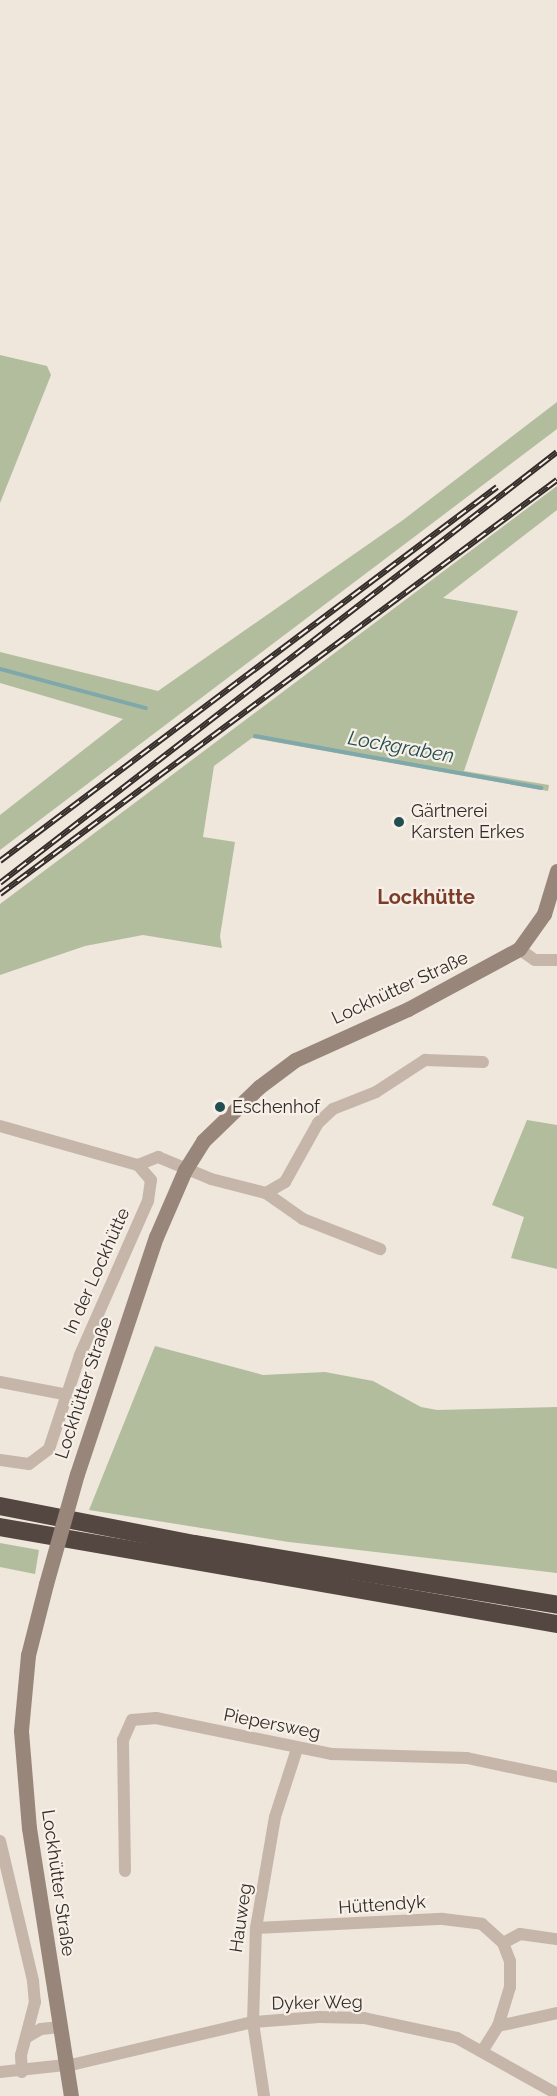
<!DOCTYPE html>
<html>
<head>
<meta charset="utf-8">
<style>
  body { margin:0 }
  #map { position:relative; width:557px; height:2096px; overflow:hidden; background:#efe6dc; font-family:Raleway,sans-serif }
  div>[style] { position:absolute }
  .green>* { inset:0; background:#b2bd9e }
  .stream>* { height:4px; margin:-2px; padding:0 2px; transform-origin:2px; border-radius:2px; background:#7ea8a9 }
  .street>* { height:12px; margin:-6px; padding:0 6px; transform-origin:6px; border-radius:6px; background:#c6b6a9 }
  .secondary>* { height:15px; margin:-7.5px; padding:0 7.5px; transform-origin:7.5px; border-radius:7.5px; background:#99867b }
  .highway>* { height:18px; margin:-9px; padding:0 9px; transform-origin:9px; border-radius:9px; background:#544640 }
  .rail>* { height:6px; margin-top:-3px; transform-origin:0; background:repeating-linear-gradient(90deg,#f7f0e8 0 11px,#342c28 0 22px); box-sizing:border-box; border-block:2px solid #342c28 }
  .secondary-bridge>* { height:15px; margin:-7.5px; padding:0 7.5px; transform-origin:7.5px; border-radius:7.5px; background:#99867b }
  .dots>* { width:16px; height:16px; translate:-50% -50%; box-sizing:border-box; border:3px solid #f7f0e8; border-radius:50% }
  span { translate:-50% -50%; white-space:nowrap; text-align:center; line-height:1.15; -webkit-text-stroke:4.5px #f7f0e8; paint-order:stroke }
  .poi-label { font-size:18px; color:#342c28 }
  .left { translate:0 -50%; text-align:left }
  .street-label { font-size:18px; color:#342c28 }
  .water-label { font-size:20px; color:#224e51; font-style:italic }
  .neighbourhood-label { font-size:20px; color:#7b3d29; font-weight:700 }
</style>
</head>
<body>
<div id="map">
  <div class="green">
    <i style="clip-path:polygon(0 355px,47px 366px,51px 375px,0 503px)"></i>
    <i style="clip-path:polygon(557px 402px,557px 429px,0 850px,0 815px,123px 719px,0 683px,0 652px,158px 691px,403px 520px)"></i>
    <i style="clip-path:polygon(557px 486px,557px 510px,443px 598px,518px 611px,464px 771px,549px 785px,548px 791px,252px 738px,214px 766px,203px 837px,235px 842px,220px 936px,222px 948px,143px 935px,85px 946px,0 975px,0 904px)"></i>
    <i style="clip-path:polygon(527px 1120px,557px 1125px,557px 1269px,511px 1258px,524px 1217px,492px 1205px)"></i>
    <i style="clip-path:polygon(155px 1346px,263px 1375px,325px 1372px,373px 1381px,421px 1407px,437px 1410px,557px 1407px,557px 1573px,289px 1542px,89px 1510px)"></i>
    <i style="clip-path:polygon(0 1543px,39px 1550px,35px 1574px,0 1567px)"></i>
  </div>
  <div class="stream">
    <i style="left:0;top:669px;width:151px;rotate:15deg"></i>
    <i style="left:255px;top:736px;width:291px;rotate:10.3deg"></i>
  </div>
  <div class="street">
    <i style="left:519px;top:949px;width:19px;rotate:35deg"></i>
    <i style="left:535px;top:960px;width:22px"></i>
    <i style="left:0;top:1126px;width:143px;rotate:15.8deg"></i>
    <i style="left:138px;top:1165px;width:22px;rotate:-22deg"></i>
    <i style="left:158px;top:1157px;width:57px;rotate:22.5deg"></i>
    <i style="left:211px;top:1179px;width:57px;rotate:14.3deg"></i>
    <i style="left:266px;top:1193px;width:22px;rotate:-30deg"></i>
    <i style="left:285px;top:1182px;width:68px;rotate:-60.8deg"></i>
    <i style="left:318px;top:1123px;width:21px;rotate:-43deg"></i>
    <i style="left:333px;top:1109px;width:46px;rotate:-21.6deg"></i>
    <i style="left:376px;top:1092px;width:59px;rotate:-33.1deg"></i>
    <i style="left:425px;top:1060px;width:58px;rotate:2deg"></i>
    <i style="left:266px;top:1193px;width:45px;rotate:35.1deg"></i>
    <i style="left:303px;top:1219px;width:83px;rotate:21.3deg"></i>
    <i style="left:0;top:1382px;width:69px;rotate:10.8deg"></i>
    <i style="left:0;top:1460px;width:29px;rotate:8deg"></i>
    <i style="left:29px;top:1464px;width:25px;rotate:-37deg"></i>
    <i style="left:49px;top:1449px;width:99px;rotate:-71.7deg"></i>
    <i style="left:80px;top:1355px;width:168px;rotate:-66.2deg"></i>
    <i style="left:148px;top:1201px;width:21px;rotate:-82deg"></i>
    <i style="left:151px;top:1180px;width:20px;rotate:-131deg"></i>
    <i style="left:0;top:1841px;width:144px;rotate:76.7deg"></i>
    <i style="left:33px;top:1981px;width:21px;rotate:85deg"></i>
    <i style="left:35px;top:2002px;width:55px;rotate:104.8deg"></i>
    <i style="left:21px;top:2055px;width:17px;rotate:87deg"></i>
    <i style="left:125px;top:1871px;width:131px;rotate:-90.9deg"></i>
    <i style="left:123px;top:1740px;width:22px;rotate:-66deg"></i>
    <i style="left:132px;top:1720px;width:24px;rotate:-5deg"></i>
    <i style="left:156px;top:1718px;width:180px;rotate:11.6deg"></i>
    <i style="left:332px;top:1754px;width:135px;rotate:1.7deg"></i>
    <i style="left:467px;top:1758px;width:92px;rotate:11.9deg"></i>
    <i style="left:256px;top:1928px;width:187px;rotate:-2.8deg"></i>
    <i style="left:443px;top:1919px;width:39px;rotate:7deg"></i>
    <i style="left:482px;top:1924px;width:28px;rotate:42deg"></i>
    <i style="left:503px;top:1943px;width:19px;rotate:69deg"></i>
    <i style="left:510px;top:1961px;width:26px;rotate:90deg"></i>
    <i style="left:510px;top:1987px;width:41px;rotate:107.1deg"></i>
    <i style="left:498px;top:2026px;width:28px;rotate:122deg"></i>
    <i style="left:503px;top:1943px;width:19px;rotate:-28deg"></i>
    <i style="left:520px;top:1934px;width:37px;rotate:8deg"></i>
    <i style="left:498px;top:2026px;width:60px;rotate:-12.4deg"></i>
    <i style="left:27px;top:2037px;width:16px;rotate:-30deg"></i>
    <i style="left:41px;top:2029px;width:19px;rotate:-6deg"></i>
    <i style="left:0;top:2072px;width:75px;rotate:-6.1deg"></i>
    <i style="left:75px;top:2064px;width:183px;rotate:-13.3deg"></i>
    <i style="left:253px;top:2022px;width:66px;rotate:-4.3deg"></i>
    <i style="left:319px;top:2017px;width:45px;rotate:1.3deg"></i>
    <i style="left:364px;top:2018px;width:95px;rotate:12.1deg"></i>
    <i style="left:457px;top:2038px;width:115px;rotate:29.2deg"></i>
    <i style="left:264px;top:2096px;width:75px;rotate:-98.5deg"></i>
    <i style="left:253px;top:2022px;width:94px;rotate:-88.2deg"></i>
    <i style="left:256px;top:1928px;width:113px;rotate:-80.3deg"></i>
    <i style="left:275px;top:1817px;width:71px;rotate:-72.1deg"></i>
  </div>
  <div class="secondary">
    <i style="left:77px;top:1474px;width:250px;rotate:-71.6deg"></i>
    <i style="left:156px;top:1237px;width:73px;rotate:-66.6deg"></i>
    <i style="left:185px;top:1170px;width:34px;rotate:-58deg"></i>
    <i style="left:203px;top:1141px;width:78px;rotate:-44deg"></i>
    <i style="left:259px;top:1087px;width:45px;rotate:-36.9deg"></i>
    <i style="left:295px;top:1060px;width:124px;rotate:-24.3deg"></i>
    <i style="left:408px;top:1009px;width:126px;rotate:-28.4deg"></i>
    <i style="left:519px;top:949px;width:43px;rotate:-54.5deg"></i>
    <i style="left:544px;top:914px;width:45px;rotate:-73.2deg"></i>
    <i style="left:46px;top:1584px;width:73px;rotate:104.2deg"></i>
    <i style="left:28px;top:1655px;width:76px;rotate:95.3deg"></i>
    <i style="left:21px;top:1731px;width:97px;rotate:85.3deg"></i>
    <i style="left:29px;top:1828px;width:271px;rotate:81.1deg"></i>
  </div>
  <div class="highway">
    <i style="left:0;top:1506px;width:198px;rotate:11.1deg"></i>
    <i style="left:194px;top:1544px;width:368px;rotate:9.5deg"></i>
    <i style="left:0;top:1527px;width:565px;rotate:9.88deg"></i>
  </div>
  <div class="rail">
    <i style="left:0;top:861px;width:622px;rotate:-36.96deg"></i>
    <i style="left:0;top:883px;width:704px;rotate:-37.73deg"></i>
    <i style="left:0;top:894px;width:694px;rotate:-36.62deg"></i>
  </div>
  <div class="secondary-bridge">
    <i style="left:46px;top:1584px;width:114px;rotate:-74.3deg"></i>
  </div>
  <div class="dots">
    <i style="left:399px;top:822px;background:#224e51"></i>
    <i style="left:220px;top:1107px;background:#224e51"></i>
  </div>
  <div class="poi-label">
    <span class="left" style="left:411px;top:822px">Gärtnerei<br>Karsten Erkes</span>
    <span class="left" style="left:232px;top:1107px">Eschenhof</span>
  </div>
  <div class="street-label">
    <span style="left:400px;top:988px;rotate:-25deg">Lockhütter Straße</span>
    <span style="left:97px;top:1271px;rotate:-66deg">In der Lockhütte</span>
    <span style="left:84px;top:1388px;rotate:-72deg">Lockhütter Straße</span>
    <span style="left:272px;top:1724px;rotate:11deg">Piepersweg</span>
    <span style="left:58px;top:1883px;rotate:82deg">Lockhütter Straße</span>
    <span style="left:382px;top:1905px;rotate:-4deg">Hüttendyk</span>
    <span style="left:241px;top:1918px;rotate:-82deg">Hauweg</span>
    <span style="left:317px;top:2003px;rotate:-1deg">Dyker Weg</span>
  </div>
  <div class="water-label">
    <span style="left:401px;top:747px;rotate:10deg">Lockgraben</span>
  </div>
  <div class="neighbourhood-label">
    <span style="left:426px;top:897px">Lockhütte</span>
  </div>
</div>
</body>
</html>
